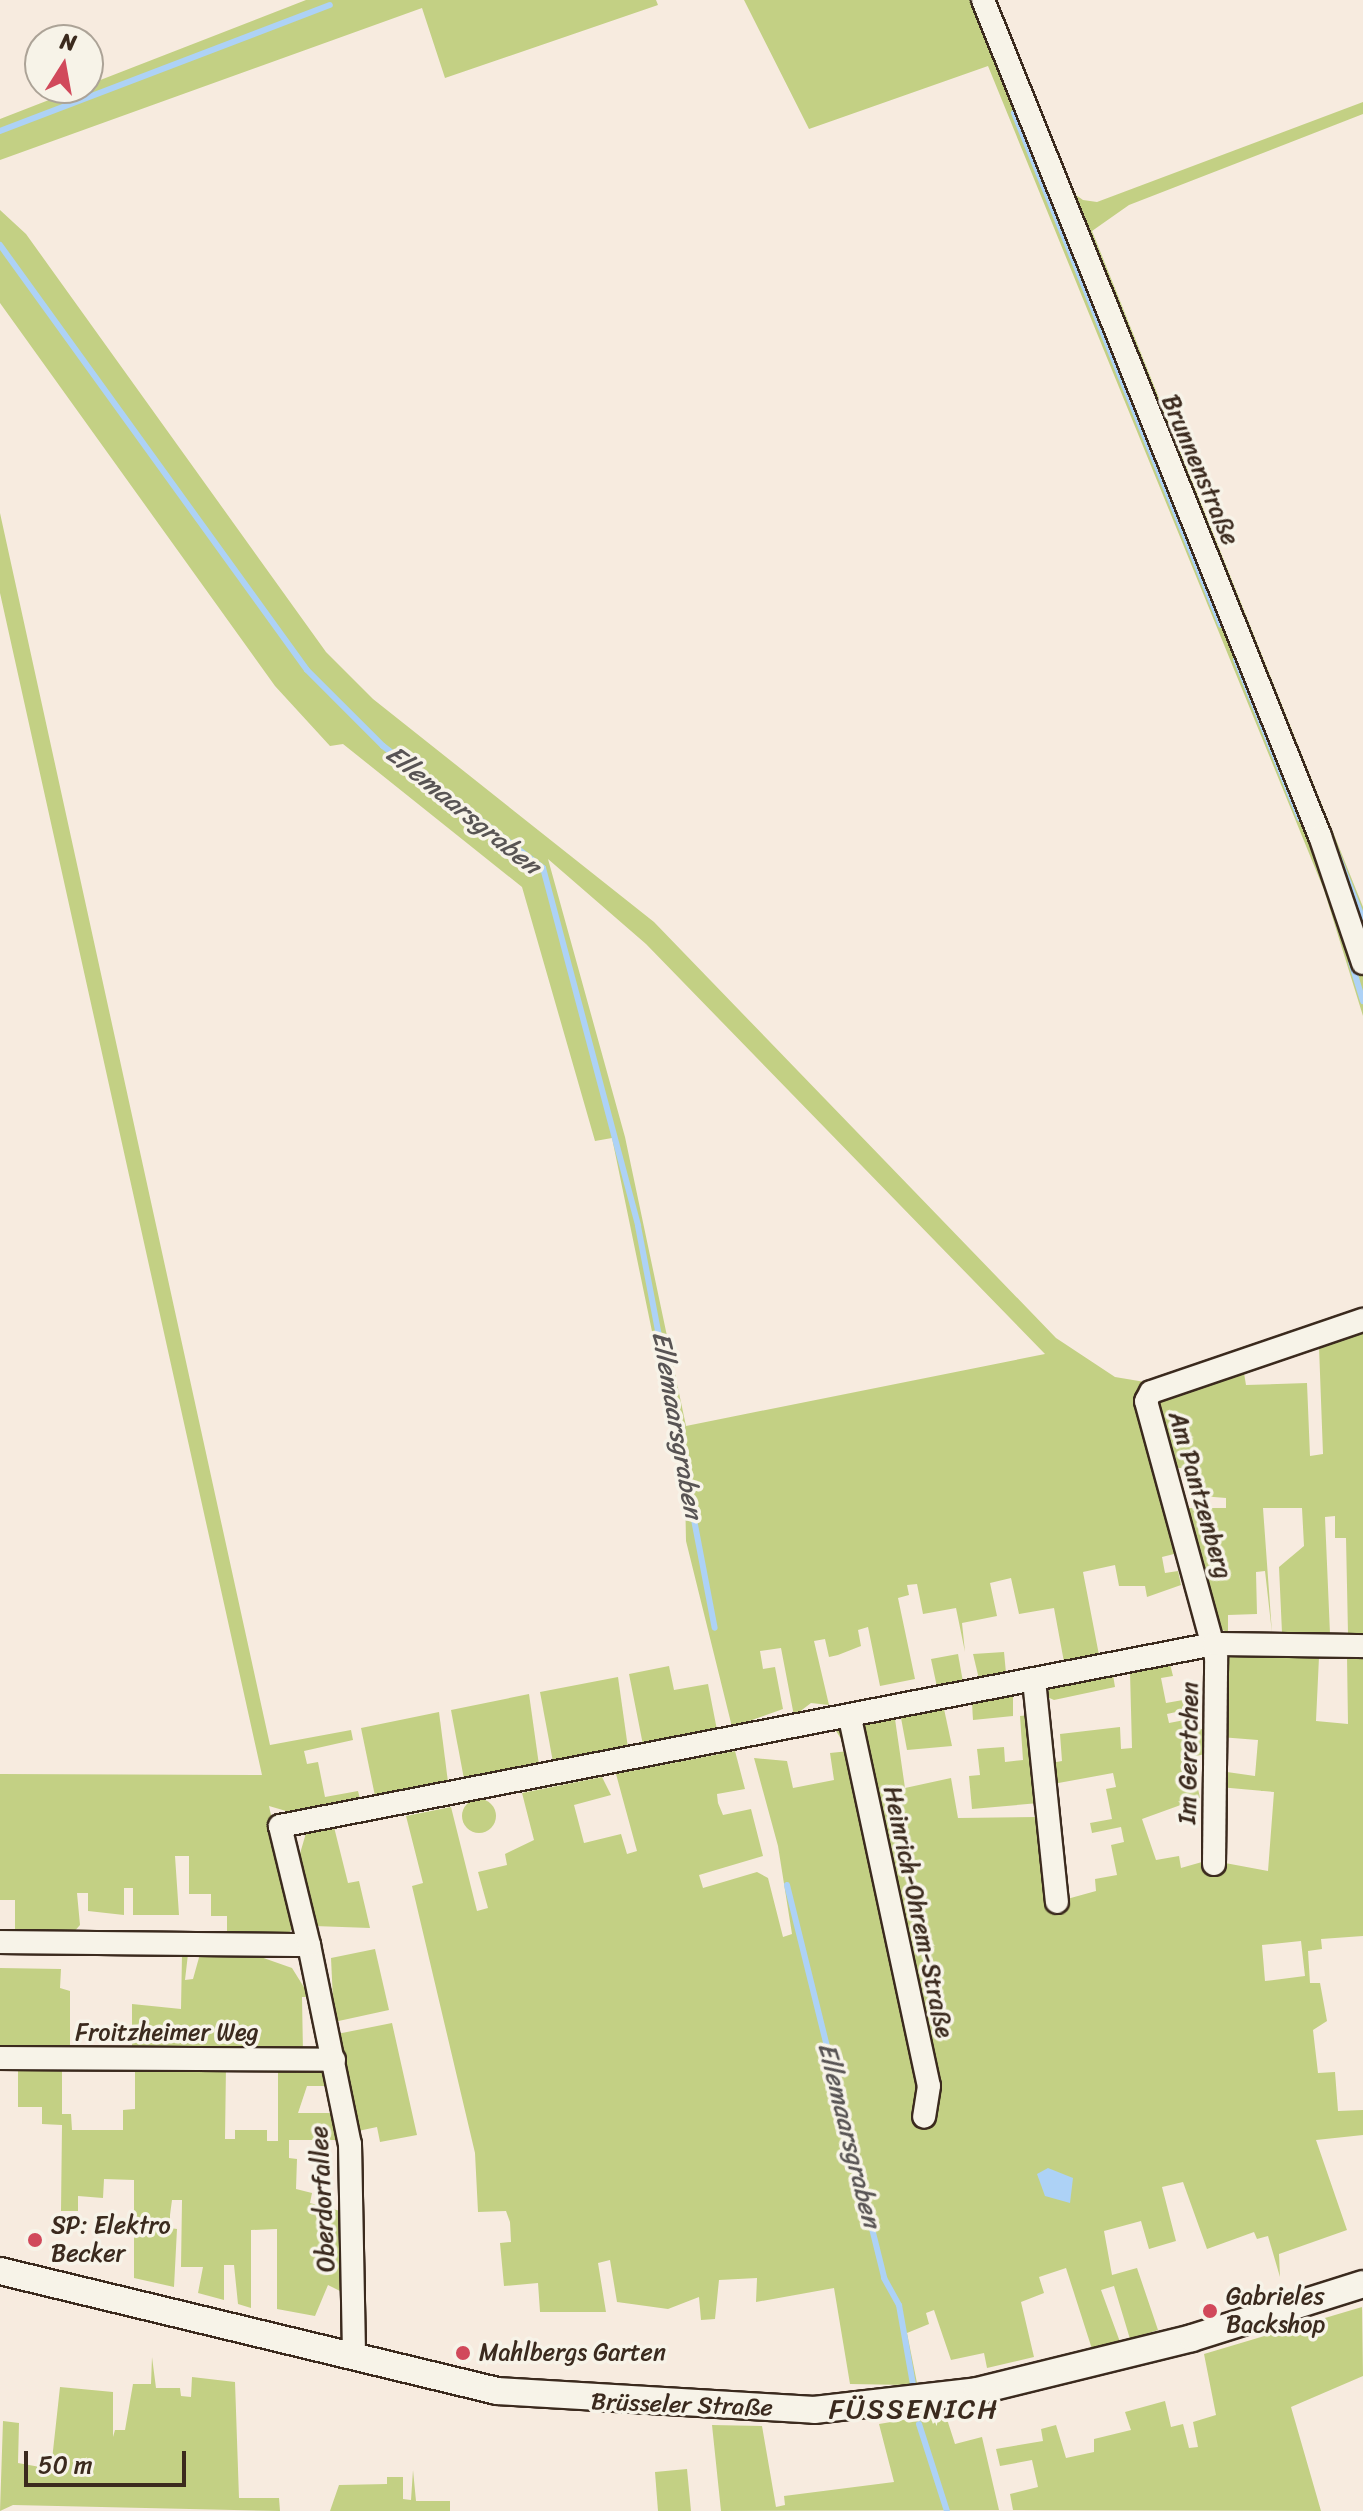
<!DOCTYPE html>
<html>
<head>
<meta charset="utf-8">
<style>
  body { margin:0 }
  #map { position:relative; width:1363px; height:2511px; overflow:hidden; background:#f7ebdf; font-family:Sriracha,sans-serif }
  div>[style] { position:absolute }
  .green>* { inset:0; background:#c3d084 }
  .round { border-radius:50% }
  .water>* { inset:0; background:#add2f6 }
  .stream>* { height:6px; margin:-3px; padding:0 3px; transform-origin:3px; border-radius:3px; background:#add2f6 }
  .roads { filter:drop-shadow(2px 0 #3b2a1e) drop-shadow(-2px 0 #3b2a1e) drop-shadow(0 2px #3b2a1e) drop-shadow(0 -2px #3b2a1e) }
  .minor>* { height:22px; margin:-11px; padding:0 11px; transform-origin:11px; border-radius:11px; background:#f7f3e8 }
  .tertiary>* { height:26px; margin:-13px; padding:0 13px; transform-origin:13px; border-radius:13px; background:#f7f3e8 }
  .dots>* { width:22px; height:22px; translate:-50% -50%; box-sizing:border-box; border:4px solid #f7f3e8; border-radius:50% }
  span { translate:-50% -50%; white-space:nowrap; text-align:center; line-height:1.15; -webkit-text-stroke:7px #f7f3e8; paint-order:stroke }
  .street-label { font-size:24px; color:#3b2a1e }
  .poi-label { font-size:24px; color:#3b2a1e }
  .left { translate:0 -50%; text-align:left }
  .water-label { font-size:26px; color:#585454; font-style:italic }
  .quarter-label { font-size:28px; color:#3b2a1e; letter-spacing:2px }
  .north { position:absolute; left:24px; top:24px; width:80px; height:80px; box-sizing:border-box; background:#f7f3e8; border:2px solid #aca397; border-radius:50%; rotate:11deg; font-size:22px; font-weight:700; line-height:32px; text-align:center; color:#3b2a1e }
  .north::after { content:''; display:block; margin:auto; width:28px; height:36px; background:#d1495b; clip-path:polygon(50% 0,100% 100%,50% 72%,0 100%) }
  .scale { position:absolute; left:24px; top:2451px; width:162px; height:36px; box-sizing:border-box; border:4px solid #3b2a1e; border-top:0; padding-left:10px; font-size:24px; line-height:28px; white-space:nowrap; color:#3b2a1e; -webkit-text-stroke:6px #f7f3e8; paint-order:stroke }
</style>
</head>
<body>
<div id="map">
  <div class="green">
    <i style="clip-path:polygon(306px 0,656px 0,658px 5px,445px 78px,422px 8px,0 160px,0 119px)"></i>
    <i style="clip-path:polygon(744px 0,994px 0,1073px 193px,1083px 200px,1097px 202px,1363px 102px,1363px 114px,1129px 205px,1092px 231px,1363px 907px,1363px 1016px,1324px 890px,988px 66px,809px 129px)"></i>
    <i style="clip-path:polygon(evenodd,0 210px,26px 234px,326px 652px,373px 699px,654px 922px,1056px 1338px,1115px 1377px,1151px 1383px,1363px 1312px,1363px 1635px,1348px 1634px,1346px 1538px,1335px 1538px,1335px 1516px,1325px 1517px,1330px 1634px,1282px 1633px,1279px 1567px,1304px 1546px,1302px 1508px,1263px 1508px,1272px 1633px,1265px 1571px,1256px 1572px,1257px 1614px,1228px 1615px,1228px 1632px,1217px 1628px,1183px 1508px,1226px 1508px,1226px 1498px,1189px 1495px,1189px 1468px,1173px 1468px,1182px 1552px,1162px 1557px,1165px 1573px,1178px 1571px,1181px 1585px,1147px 1597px,1145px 1586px,1119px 1586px,1115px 1565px,1083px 1572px,1099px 1655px,1064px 1662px,1054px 1608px,1019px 1614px,1011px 1578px,990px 1583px,997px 1616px,962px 1623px,965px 1652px,956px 1608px,923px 1614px,917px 1584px,907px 1585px,909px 1595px,898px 1598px,915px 1679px,880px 1686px,868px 1627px,858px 1630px,861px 1646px,838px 1655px,829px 1657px,825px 1639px,814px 1641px,829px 1705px,811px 1703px,794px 1716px,781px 1648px,760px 1651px,763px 1669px,775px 1667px,783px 1709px,732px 1727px,686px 1541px,685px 1491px,612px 1138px,595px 1141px,522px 887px,343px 744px,330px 746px,275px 686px,0 303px,0 210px,548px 859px,646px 944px,1045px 1354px,686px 1426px,625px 1137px,548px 859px,0 210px,1319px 1347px,1323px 1454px,1310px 1456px,1307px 1383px,1246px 1385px,1244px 1373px,1319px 1347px)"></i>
    <i style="clip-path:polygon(0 513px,270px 1745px,351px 1730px,353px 1740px,304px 1751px,307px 1764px,318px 1762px,325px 1797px,358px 1791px,360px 1799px,293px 1813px,269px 1806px,295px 1925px,288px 1934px,227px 1934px,227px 1916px,211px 1916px,211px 1894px,189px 1894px,189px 1856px,175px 1856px,179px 1915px,133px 1915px,133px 1888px,124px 1888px,124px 1915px,88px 1911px,88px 1893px,77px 1893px,80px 1925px,72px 1934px,15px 1934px,15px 1900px,0 1900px,0 1774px,262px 1775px,0 593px)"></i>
    <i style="clip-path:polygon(1004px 1652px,1006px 1673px,979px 1679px,973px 1654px)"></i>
    <i style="clip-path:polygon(958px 1654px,963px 1682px,937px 1687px,931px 1659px)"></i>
    <i style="clip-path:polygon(evenodd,1226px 1654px,1319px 1657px,1316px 1721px,1348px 1724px,1347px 1657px,1363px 1657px,1363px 1936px,1321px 1939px,1322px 1949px,1308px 1951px,1310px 1983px,1320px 1983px,1327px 2021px,1313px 2030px,1318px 2073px,1335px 2072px,1338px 2111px,1363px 2110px,1363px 2135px,1316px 2140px,1347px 2230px,1279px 2254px,1280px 2277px,1268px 2236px,1257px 2239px,1254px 2232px,1207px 2249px,1183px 2182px,1162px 2187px,1176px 2241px,1149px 2249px,1141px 2221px,1104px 2231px,1112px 2275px,1137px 2268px,1158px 2330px,1130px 2339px,1114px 2286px,1101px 2290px,1120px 2342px,1092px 2349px,1066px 2268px,1039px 2277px,1044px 2293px,1021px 2302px,1034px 2357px,987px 2368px,984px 2353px,951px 2360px,934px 2310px,926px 2313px,929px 2324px,907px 2333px,917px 2383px,908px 2385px,850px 2384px,834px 2288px,756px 2302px,757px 2278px,719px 2280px,715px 2319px,701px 2320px,699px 2297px,668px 2309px,617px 2302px,610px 2260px,598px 2263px,606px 2312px,540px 2312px,538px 2283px,504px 2286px,500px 2243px,511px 2242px,510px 2222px,506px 2211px,478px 2212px,475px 2153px,412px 1886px,423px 1883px,406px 1816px,451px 1807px,477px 1911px,488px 1908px,478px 1872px,507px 1865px,505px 1854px,534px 1840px,522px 1793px,602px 1777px,611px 1795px,574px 1805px,584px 1843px,621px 1834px,627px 1854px,637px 1851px,616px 1774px,735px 1751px,745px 1789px,717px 1794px,718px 1803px,723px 1815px,751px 1809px,763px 1856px,699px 1875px,703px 1888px,757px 1872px,768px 1878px,783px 1937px,792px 1934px,778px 1846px,754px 1758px,787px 1761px,793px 1788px,834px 1780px,830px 1753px,849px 1751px,836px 1731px,895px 1719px,905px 1788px,951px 1778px,958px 1818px,1038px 1817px,1049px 1904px,1096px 1891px,1095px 1879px,1117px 1875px,1111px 1845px,1124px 1842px,1121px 1827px,1092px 1833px,1090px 1823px,1112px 1819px,1106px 1789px,1116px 1787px,1113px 1773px,1053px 1784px,1051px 1763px,1062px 1761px,1060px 1734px,1120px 1727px,1121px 1749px,1132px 1748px,1130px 1672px,1170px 1664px,1173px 1676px,1161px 1678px,1166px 1703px,1183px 1700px,1185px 1710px,1167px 1714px,1169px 1723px,1195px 1718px,1198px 1730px,1210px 1727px,1210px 1753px,1191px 1757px,1200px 1798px,1142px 1819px,1156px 1860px,1179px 1856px,1181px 1868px,1209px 1860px,1268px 1871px,1274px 1792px,1219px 1787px,1220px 1771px,1255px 1776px,1258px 1740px,1220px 1737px,1226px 1654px,1301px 1941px,1305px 1976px,1265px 1981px,1262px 1945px,1301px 1941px)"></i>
    <i style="clip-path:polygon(669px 1666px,674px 1690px,708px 1684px,717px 1730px,643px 1745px,629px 1674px)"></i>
    <i style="clip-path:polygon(1113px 1675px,1115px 1687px,1054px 1700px,1045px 1696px,1050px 1688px)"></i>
    <i style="clip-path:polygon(618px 1677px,628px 1748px,553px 1762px,540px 1692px)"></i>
    <i style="clip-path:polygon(529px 1694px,539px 1765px,464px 1779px,451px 1710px)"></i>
    <i style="clip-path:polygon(1013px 1695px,1013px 1716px,973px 1720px,972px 1703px)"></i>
    <i style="clip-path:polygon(944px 1709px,952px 1746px,907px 1750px,901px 1718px)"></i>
    <i style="clip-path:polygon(439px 1712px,448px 1782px,375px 1796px,361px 1728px)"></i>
    <i style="clip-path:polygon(1030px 1715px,1039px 1803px,972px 1809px,969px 1776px,980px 1775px,977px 1749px,1004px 1747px,1005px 1762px,1023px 1760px,1020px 1716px)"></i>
    <i class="round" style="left:462px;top:1799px;width:34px;height:34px"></i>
    <i style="clip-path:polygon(334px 1827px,348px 1883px,359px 1881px,370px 1928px,314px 1926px,299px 1857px,306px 1833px)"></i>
    <i style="clip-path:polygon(375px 1949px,389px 2010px,334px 2022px,331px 1958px)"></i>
    <i style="clip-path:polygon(182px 1954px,188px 1954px,185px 1980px,193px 1979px,200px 1954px,255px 1955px,292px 1968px,310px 1997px,302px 1997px,303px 2053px,132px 2052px,132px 2004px,181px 2009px)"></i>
    <i style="clip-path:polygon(0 1968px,61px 1969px,60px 1988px,70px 1991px,70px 2052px,0 2052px)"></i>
    <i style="clip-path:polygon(392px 2023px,417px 2135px,380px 2142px,377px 2127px,358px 2131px,337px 2034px)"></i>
    <i style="clip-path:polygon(18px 2065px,62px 2065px,62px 2114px,71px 2114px,72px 2130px,123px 2130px,123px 2110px,135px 2109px,135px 2065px,226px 2066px,225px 2139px,235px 2139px,235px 2130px,267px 2130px,267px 2141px,278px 2141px,278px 2066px,320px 2067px,329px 2086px,307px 2086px,298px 2113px,336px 2113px,342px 2140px,289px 2140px,289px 2158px,297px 2159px,296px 2189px,312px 2193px,310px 2203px,344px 2212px,346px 2294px,328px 2285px,315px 2316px,277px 2309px,277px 2229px,251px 2230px,251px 2308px,238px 2304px,234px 2265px,224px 2265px,224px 2300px,198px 2293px,203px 2267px,181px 2267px,182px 2200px,172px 2200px,170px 2215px,170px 2228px,177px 2229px,174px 2287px,134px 2278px,134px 2180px,104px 2179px,103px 2198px,78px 2196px,78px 2211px,61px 2211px,62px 2125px,42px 2124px,42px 2107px,18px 2107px)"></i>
    <i style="clip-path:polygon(1362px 2307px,1363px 2376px,1291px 2407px,1321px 2511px,1013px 2510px,1010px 2494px,1038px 2487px,1032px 2460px,1000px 2466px,996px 2449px,1043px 2441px,1041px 2429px,1056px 2425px,1066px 2458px,1094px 2452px,1094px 2439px,1131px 2430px,1125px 2412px,1165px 2401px,1171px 2427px,1183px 2424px,1189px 2448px,1198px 2447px,1193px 2422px,1216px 2415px,1204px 2354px)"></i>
    <i style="clip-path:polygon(152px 2357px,156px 2388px,180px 2388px,181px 2396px,191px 2397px,192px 2377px,235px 2382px,239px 2498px,279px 2498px,280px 2511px,13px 2505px,0 2511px,3px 2421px,19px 2423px,18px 2463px,51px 2469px,60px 2387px,113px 2392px,113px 2437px,115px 2430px,125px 2430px,133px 2384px,151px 2384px)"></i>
    <i style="clip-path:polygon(945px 2413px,955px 2444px,982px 2437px,999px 2510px,721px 2511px,712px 2425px,762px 2426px,776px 2507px,785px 2505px,784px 2496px,894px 2482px,879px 2424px)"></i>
    <i style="clip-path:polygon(687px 2469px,691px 2511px,658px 2511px,655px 2472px)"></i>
    <i style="clip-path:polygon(413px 2470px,416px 2501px,450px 2501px,450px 2511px,330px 2511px,339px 2485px,387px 2484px,387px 2477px,403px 2477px,403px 2499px,411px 2500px)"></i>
  </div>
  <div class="water">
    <i style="clip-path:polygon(1048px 2168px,1073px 2178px,1070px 2203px,1045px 2196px,1037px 2174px)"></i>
  </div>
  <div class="stream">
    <i style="left:1014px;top:113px;width:552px;rotate:67.99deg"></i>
    <i style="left:0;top:131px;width:353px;rotate:-20.9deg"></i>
    <i style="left:0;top:245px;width:524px;rotate:54.16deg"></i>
    <i style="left:307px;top:670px;width:107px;rotate:45deg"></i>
    <i style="left:383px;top:746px;width:201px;rotate:37.3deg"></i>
    <i style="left:543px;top:868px;width:370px;rotate:75.1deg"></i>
    <i style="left:638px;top:1226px;width:409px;rotate:79.2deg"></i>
    <i style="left:1236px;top:660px;width:171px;rotate:68.1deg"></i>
    <i style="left:1333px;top:843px;width:82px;rotate:68.5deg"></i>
    <i style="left:1351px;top:962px;width:41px;rotate:72.9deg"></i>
    <i style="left:787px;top:1885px;width:405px;rotate:76.1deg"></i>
    <i style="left:884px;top:2278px;width:31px;rotate:61deg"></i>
    <i style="left:899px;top:2305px;width:80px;rotate:80deg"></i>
    <i style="left:919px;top:2424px;width:91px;rotate:72.2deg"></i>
  </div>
  <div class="roads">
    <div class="minor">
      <i style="left:983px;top:0;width:901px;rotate:68.05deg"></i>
      <i style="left:1320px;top:836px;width:134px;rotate:71.3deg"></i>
      <i style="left:1034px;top:1680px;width:223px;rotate:84.1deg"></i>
      <i style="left:850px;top:1718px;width:376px;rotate:77.9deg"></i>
      <i style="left:929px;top:2086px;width:31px;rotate:99deg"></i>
      <i style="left:1214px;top:1864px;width:207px;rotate:-89.4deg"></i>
      <i style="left:1216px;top:1657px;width:265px;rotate:-105.3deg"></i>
      <i style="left:1146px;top:1401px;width:10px;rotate:-61deg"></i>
      <i style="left:1151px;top:1392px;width:224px;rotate:-18.8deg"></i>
      <i style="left:0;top:1942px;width:309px;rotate:0.6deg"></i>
      <i style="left:309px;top:1945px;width:203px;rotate:78.4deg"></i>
      <i style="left:350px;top:2144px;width:213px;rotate:88.9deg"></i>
      <i style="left:309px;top:1945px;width:122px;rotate:-103.7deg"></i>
      <i style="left:280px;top:1826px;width:952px;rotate:-11.03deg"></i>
      <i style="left:1214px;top:1644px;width:149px;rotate:0.8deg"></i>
      <i style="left:0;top:2058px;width:334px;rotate:0.3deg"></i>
    </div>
    <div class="tertiary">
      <i style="left:0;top:2271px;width:511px;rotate:13.57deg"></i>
      <i style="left:497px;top:2391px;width:318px;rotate:3.4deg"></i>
      <i style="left:814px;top:2410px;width:164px;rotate:-6.6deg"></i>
      <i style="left:977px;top:2391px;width:221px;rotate:-13.8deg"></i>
      <i style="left:1192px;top:2338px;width:179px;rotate:-17.5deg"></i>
    </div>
  </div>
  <div class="dots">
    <i style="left:35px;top:2240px;background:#d1495b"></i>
    <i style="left:1210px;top:2311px;background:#d1495b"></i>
    <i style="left:463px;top:2353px;background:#d1495b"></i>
  </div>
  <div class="street-label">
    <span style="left:1200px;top:470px;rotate:67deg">Brunnenstraße</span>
    <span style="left:1200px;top:1495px;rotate:74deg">Am Pantzenberg</span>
    <span style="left:1189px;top:1753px;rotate:-89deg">Im Geretchen</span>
    <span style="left:918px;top:1912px;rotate:78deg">Heinrich-Ohrem-Straße</span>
    <span style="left:167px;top:2033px">Froitzheimer Weg</span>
    <span style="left:323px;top:2199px;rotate:-93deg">Oberdorfallee</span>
    <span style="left:682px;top:2405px;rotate:2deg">Brüsseler Straße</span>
  </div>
  <div class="poi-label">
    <span class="left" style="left:51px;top:2240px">SP: Elektro<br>Becker</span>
    <span class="left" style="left:1226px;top:2311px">Gabrieles<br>Backshop</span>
    <span class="left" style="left:479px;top:2353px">Mahlbergs Garten</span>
  </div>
  <div class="water-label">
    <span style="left:463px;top:810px;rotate:39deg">Ellemaarsgraben</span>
    <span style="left:677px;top:1425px;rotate:80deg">Ellemaarsgraben</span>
    <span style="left:849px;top:2135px;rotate:76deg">Ellemaarsgraben</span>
  </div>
  <div class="quarter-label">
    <span style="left:914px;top:2409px">FÜSSENICH</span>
  </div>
  <div class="north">N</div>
  <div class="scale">50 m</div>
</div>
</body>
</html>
